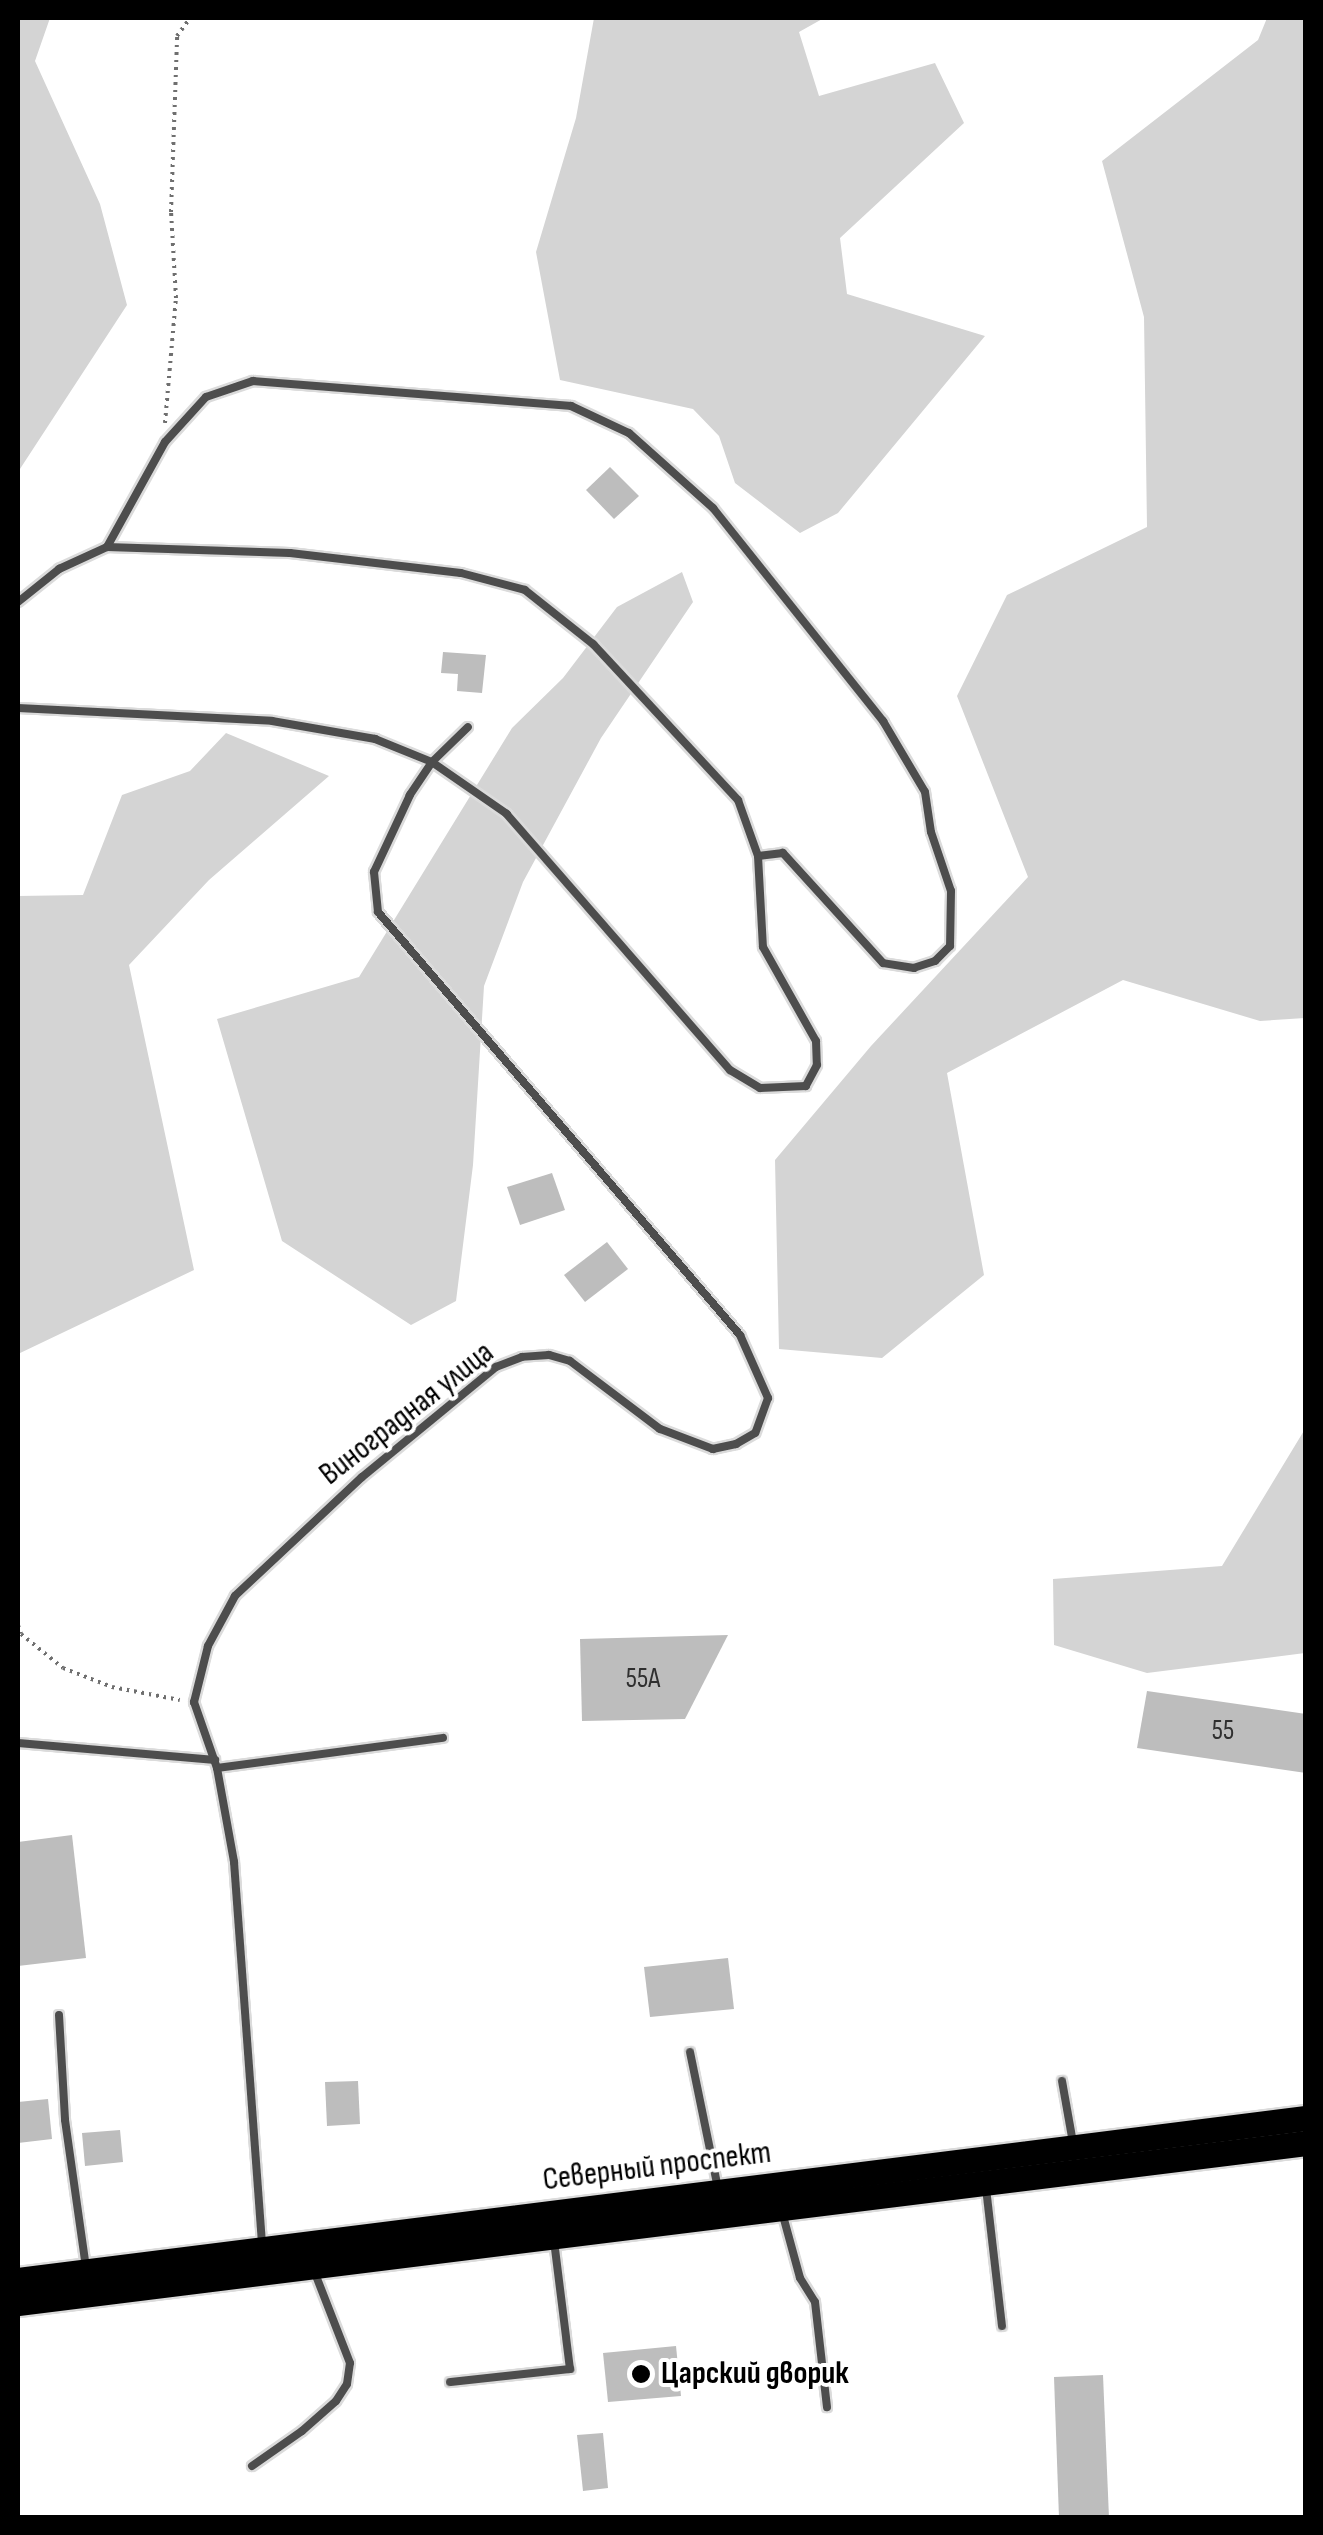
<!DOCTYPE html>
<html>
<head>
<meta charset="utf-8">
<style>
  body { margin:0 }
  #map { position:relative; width:1323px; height:2535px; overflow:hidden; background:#fff; font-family:"Sofia Sans Condensed",sans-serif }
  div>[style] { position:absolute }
  .green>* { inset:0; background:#d4d4d4 }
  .building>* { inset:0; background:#bdbdbd }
  .path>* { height:4px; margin-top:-2px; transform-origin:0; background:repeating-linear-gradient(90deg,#6f6f6f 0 2.5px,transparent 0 7.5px) }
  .roads { filter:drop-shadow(2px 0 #dbdbdb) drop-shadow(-2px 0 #dbdbdb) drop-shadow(0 2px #dbdbdb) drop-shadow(0 -2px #dbdbdb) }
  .service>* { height:8px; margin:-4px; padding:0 4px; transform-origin:4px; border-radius:4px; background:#4d4d4d }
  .primary>* { height:25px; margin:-12.5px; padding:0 12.5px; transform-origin:12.5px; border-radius:12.5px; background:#000 }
  .dots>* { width:28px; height:28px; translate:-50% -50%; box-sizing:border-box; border:5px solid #fff; border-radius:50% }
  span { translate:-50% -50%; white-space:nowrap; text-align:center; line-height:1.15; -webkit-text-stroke:8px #fff; paint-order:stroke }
  .number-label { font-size:28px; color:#2f2f2f }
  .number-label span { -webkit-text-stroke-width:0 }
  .street-label { font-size:32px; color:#000 }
  .poi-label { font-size:32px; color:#000; font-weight:700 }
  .left { translate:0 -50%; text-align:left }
  .frame { position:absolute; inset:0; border:20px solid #000; pointer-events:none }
</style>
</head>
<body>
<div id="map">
  <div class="green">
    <i style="clip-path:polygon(18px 18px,50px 18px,35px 61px,100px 204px,127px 305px,18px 472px)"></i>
    <i style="clip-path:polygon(594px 18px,824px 18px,799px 32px,819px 96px,935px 63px,964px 123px,840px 238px,847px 294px,985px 336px,838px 513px,800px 533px,735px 483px,719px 436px,693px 409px,560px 380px,536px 252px,576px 118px)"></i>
    <i style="clip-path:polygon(1267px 18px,1306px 18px,1305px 1018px,1260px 1021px,1123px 980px,947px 1073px,984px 1275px,882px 1358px,779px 1349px,775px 1160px,871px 1046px,1028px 877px,957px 696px,1007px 595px,1147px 527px,1144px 317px,1102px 161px,1258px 40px)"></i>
    <i style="clip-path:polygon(682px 572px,693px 602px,601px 738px,523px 882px,484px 986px,473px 1165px,456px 1301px,411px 1325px,282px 1241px,217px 1019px,359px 977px,512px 728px,563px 678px,617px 607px)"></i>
    <i style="clip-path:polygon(226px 733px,329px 776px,209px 880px,129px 965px,194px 1270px,18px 1354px,18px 896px,83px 895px,122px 795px,190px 771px)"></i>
    <i style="clip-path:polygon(1305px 1429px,1305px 1653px,1147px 1673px,1054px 1645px,1053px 1579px,1222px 1566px)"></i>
  </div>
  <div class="building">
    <i style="clip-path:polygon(610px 467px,639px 496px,614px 519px,586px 490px)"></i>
    <i style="clip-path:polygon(443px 652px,486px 655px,482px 693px,457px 691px,458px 674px,441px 673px)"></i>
    <i style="clip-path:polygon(552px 1173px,565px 1210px,520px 1225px,507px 1187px)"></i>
    <i style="clip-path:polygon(607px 1242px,628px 1269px,585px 1302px,564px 1275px)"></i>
    <i style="clip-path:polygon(728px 1635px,685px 1719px,582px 1721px,580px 1639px)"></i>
    <i style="clip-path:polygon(1147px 1691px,1306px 1714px,1306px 1773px,1137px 1748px)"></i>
    <i style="clip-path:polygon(72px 1835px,86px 1958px,18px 1966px,18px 1842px)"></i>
    <i style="clip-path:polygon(728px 1958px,734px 2009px,650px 2017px,644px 1967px)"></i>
    <i style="clip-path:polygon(358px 2081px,360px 2124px,327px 2126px,325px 2082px)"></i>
    <i style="clip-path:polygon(48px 2099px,52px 2139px,18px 2143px,18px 2102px)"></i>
    <i style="clip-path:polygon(120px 2130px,123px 2162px,85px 2166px,82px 2133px)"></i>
    <i style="clip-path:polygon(676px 2346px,681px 2396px,608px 2402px,603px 2353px)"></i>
    <i style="clip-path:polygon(1103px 2375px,1109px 2518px,1059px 2518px,1054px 2377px)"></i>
    <i style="clip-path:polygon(603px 2433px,608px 2488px,583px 2491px,577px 2435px)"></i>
  </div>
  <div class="path">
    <i style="left:165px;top:423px;width:125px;rotate:-85deg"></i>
    <i style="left:176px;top:298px;width:86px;rotate:-93.3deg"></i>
    <i style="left:171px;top:212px;width:176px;rotate:-88deg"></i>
    <i style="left:177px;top:36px;width:22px;rotate:-54deg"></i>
    <i style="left:18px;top:1625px;width:9px;rotate:72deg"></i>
    <i style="left:21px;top:1634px;width:54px;rotate:39deg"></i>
    <i style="left:63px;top:1668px;width:53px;rotate:21.2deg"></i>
    <i style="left:112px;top:1687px;width:69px;rotate:10.8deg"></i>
  </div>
  <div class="roads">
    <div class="service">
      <i style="left:107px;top:547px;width:120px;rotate:-61.1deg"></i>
      <i style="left:165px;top:442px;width:61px;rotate:-47.7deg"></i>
      <i style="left:206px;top:397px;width:50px;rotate:-18.8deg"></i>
      <i style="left:253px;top:381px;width:319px;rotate:4.5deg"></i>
      <i style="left:571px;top:406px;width:64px;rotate:25deg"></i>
      <i style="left:629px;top:433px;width:113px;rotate:41.8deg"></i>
      <i style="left:713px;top:508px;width:273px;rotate:51.4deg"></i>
      <i style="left:883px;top:721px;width:82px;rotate:59.4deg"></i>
      <i style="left:925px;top:792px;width:40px;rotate:81.5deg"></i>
      <i style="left:931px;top:832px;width:62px;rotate:71.3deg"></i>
      <i style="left:951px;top:891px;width:55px;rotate:91deg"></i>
      <i style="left:950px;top:946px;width:21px;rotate:135deg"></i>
      <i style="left:935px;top:961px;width:22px;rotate:162deg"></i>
      <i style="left:914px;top:968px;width:31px;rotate:-171deg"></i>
      <i style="left:883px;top:963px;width:149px;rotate:-132.3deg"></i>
      <i style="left:783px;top:853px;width:25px;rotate:173deg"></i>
      <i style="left:18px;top:602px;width:53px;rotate:-38.8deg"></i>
      <i style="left:59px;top:569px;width:53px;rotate:-24.6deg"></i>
      <i style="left:107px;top:547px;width:183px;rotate:1.9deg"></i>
      <i style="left:290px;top:553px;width:172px;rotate:6.7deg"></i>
      <i style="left:461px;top:573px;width:66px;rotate:14.9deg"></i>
      <i style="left:525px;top:590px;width:87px;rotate:38.5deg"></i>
      <i style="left:593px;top:644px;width:213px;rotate:47.1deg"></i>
      <i style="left:738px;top:800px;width:59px;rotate:70.3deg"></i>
      <i style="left:758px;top:856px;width:91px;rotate:86.9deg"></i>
      <i style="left:763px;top:947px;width:108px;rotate:60.6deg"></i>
      <i style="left:816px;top:1041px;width:24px;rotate:88deg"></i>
      <i style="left:817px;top:1065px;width:24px;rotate:118deg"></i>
      <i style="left:806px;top:1086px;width:46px;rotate:177.5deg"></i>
      <i style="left:760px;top:1088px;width:35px;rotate:-149deg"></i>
      <i style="left:730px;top:1070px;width:340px;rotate:-131.1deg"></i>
      <i style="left:507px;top:814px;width:91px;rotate:-145.3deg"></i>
      <i style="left:432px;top:762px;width:50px;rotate:-44.2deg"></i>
      <i style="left:18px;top:708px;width:254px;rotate:2.9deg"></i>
      <i style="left:272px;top:721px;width:105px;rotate:9.9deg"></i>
      <i style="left:375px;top:739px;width:61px;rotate:22deg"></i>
      <i style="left:432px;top:762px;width:40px;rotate:124deg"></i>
      <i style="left:410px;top:795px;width:85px;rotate:115.1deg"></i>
      <i style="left:374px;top:872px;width:40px;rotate:84.3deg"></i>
      <i style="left:378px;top:912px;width:557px;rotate:49.44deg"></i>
      <i style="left:740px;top:1335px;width:69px;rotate:66deg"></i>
      <i style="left:768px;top:1398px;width:37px;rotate:110deg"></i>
      <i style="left:755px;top:1433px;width:22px;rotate:150deg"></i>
      <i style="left:736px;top:1444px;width:24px;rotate:168deg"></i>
      <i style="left:713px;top:1449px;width:57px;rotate:-159.3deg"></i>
      <i style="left:660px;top:1429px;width:113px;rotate:-142.9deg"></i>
      <i style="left:570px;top:1361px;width:22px;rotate:-164deg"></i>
      <i style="left:549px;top:1355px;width:27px;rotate:176deg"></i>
      <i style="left:522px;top:1357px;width:28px;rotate:159deg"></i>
      <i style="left:496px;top:1367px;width:173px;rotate:140.6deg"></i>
      <i style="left:362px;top:1477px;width:174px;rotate:136.9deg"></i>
      <i style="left:235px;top:1596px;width:57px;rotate:118.4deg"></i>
      <i style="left:208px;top:1646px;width:58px;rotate:104deg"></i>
      <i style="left:194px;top:1702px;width:70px;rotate:70.8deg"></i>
      <i style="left:217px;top:1768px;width:96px;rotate:79.7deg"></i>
      <i style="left:234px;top:1862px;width:384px;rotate:85.8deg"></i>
      <i style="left:18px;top:1743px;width:198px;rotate:4.9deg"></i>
      <i style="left:217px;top:1768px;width:228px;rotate:-7.6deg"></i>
      <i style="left:59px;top:2015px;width:105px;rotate:86.7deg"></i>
      <i style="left:65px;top:2120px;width:149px;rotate:81.9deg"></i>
      <i style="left:690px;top:2052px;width:139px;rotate:78.4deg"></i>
      <i style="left:1062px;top:2081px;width:63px;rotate:79.9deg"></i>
      <i style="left:986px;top:2188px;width:139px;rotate:83.4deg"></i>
      <i style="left:782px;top:2212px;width:68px;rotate:74.7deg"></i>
      <i style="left:800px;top:2278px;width:28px;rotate:58deg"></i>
      <i style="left:815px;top:2302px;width:106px;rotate:83.5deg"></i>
      <i style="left:450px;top:2382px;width:121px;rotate:-6.2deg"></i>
      <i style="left:570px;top:2369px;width:129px;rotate:-97.1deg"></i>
      <i style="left:252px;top:2466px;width:61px;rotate:-35deg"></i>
      <i style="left:302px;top:2431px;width:45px;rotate:-41.4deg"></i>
      <i style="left:336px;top:2401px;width:20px;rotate:-57deg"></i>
      <i style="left:347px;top:2384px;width:21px;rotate:-82deg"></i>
      <i style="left:350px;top:2363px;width:97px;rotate:-111.3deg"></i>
    </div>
    <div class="primary">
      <i style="left:18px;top:2280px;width:1298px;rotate:-7.17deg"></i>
      <i style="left:18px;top:2303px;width:1298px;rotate:-7.08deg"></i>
    </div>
  </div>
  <div class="dots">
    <i style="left:641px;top:2374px;background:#000"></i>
  </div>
  <div class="number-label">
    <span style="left:643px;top:1679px">55А</span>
    <span style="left:1223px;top:1731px">55</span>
  </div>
  <div class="street-label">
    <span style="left:407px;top:1414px;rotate:-38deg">Виноградная улица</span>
    <span style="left:657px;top:2167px;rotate:-7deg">Северный проспект</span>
  </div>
  <div class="poi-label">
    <span class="left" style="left:661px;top:2374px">Царский дворик</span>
  </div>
  <div class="frame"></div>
</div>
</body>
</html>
